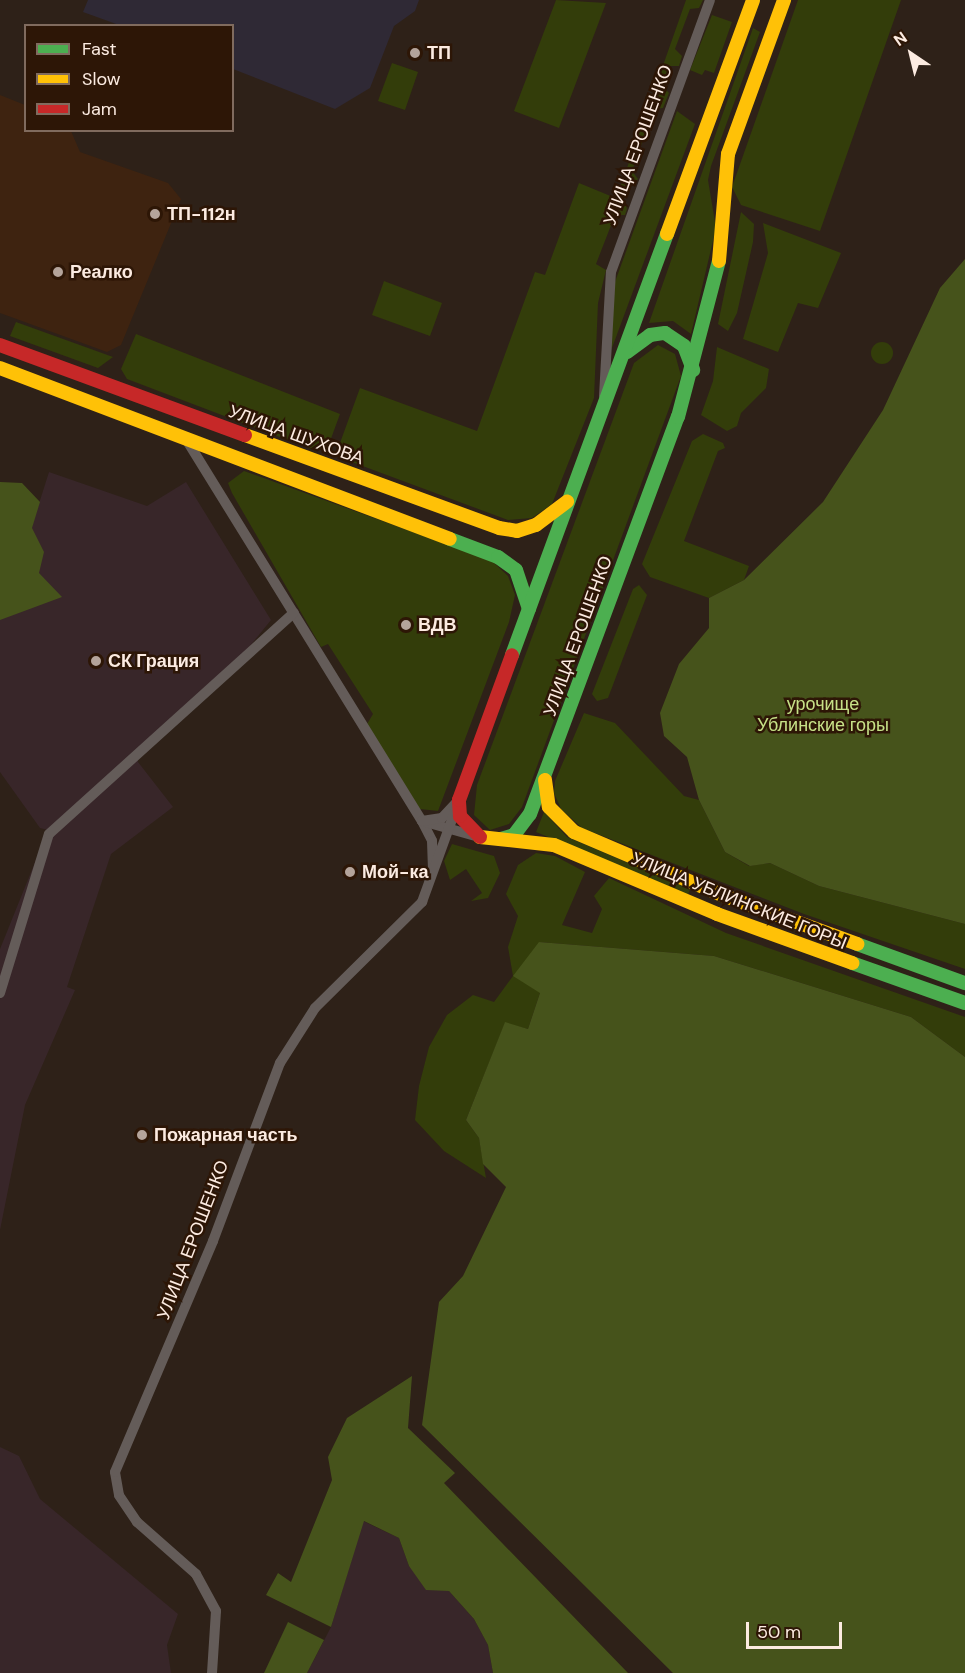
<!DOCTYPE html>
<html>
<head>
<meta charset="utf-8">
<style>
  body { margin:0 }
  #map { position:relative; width:965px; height:1673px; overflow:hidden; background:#2e2118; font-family:"DM Sans",sans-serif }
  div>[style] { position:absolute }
  .built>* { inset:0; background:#3e2310 }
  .industrial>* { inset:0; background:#382629 }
  .medical>* { inset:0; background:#2f2935 }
  .green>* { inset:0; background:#333d0a }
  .round { border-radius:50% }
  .forest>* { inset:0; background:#46531b }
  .street>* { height:10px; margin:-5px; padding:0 5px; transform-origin:5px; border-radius:5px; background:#645c59 }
  .fast>* { height:14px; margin:-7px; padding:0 7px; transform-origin:7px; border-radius:7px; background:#4caf50 }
  .slow>* { height:14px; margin:-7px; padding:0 7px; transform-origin:7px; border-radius:7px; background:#ffc107 }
  .jam>* { height:14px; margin:-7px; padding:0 7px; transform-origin:7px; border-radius:7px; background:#c62828 }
  .dots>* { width:16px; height:16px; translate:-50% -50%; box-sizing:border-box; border:3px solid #2d1606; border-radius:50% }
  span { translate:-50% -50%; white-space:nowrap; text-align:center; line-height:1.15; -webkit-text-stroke:5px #2d1606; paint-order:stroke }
  .poi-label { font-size:18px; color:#fcebe1; font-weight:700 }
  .left { translate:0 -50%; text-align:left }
  .street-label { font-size:18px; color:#fcebe1 }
  .park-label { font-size:18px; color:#c6e187 }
  .legend { position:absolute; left:24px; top:24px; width:210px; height:108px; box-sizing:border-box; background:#2d1606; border:2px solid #806b5e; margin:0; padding:8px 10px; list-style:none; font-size:18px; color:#fcebe1 }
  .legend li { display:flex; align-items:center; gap:12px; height:30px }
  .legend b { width:30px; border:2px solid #806b5e }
  .north { position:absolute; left:881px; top:24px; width:60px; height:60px; -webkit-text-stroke:4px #2d1606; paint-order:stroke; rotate:325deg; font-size:16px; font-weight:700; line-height:24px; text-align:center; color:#fcebe1 }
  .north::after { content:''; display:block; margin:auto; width:21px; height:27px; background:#fcebe1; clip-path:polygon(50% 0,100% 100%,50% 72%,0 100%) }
  .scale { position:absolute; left:746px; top:1622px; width:96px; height:27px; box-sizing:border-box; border:3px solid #fcebe1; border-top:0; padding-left:8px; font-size:18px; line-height:21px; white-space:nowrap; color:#fcebe1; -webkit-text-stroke:4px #2d1606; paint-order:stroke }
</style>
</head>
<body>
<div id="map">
  <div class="built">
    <i style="clip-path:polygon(0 95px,25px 105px,26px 130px,71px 131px,80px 152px,168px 183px,181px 199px,121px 345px,107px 352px,0 313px)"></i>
  </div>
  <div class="industrial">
    <i style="clip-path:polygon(49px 472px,147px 506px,186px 482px,271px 620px,241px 657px,137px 749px,138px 762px,173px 807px,111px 854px,67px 987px,75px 990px,25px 1105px,0 1230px,0 949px,48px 830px,40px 828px,0 772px,0 607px,17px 573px)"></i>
    <i style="clip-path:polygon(0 1447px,19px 1456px,40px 1499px,178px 1614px,167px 1645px,171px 1673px,0 1673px)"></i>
    <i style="clip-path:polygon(363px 1521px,399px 1538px,409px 1566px,449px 1591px,474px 1619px,488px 1645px,493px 1673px,307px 1673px,331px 1627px)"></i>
  </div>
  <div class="medical">
    <i style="clip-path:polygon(88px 0,419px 0,415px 11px,394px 26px,370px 88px,335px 109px,233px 69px,232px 26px,119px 25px,83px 12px)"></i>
  </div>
  <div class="green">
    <i style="clip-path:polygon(556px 0,606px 3px,559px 128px,514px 111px)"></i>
    <i style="clip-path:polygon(686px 0,703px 0,699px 8px,690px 9px,675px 49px,682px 56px,679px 66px,669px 66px,662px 85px,669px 93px,663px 108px,654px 109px,632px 171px,638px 179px,629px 188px,621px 185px)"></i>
    <i style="clip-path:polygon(798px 0,901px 0,820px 231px,741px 205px,732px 187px)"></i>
    <i style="clip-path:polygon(712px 15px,732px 22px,714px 73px,705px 70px,702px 75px,690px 70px)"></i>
    <i style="clip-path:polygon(753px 28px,760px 32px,711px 166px,708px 180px,716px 228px,691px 334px,673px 321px,649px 323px)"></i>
    <i style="clip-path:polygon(392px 63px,418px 72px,405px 110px,378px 101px)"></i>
    <i style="clip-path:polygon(677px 111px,695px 124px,609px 356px,615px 282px)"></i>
    <i style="clip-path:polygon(579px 183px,625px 202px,627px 209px,625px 215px,615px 215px,596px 264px,606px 270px,598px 303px,594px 398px,552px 504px,532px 518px,508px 520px,341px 458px,340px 443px,360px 388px,477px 431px,535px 272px,545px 275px)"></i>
    <i style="clip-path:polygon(741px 212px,754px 224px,753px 242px,737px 313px,728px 331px,718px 324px)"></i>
    <i style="clip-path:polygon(763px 223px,841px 253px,818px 308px,798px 303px,778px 352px,743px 339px,768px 253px)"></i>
    <i style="clip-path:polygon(384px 281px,442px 303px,430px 336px,372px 315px)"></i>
    <i style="clip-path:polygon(16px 322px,113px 357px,98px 368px,10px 336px)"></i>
    <i style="clip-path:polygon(136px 334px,340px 414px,329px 444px,317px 451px,127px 379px,121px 369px)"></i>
    <i class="round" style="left:871px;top:342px;width:22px;height:22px"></i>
    <i style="clip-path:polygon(658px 345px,675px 354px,681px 376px,522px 807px,509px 824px,490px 830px,474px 815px,477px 785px,634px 363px)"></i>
    <i style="clip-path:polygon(717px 347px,769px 369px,766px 388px,741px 413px,737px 426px,727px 431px,701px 415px,713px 381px)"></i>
    <i style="clip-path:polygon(703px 434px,723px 443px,725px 448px,718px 451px,684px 541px,749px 566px,744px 580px,709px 598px,650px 577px,642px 564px,692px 441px)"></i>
    <i style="clip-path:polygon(244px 471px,468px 552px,493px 562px,508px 576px,515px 595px,509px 622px,438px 811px,420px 809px,367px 724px,373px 714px,328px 644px,321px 647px,232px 493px,228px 483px)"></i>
    <i style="clip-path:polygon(639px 585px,647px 595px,608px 698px,597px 701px,592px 694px,633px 589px)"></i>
    <i style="clip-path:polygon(584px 713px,615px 723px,684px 796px,699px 800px,725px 852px,749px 866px,770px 863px,819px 886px,965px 924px,965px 969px,804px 914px,582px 828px,561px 809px,554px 793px,555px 781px)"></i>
    <i style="clip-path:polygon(544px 812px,567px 837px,690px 889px,688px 895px,536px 832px)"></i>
    <i style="clip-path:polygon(452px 844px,494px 856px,500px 873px,488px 898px,471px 901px,482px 893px,466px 869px,450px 880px,444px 861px)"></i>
    <i style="clip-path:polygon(536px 853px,555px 856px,585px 872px,562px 925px,592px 933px,602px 909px,594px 896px,609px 878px,726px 933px,965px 1017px,965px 1057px,911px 1017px,714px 956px,539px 942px,540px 993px,528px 1029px,505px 1023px,466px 1120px,479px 1138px,486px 1178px,444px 1151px,415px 1120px,419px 1086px,429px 1047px,447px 1015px,473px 995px,494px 1002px,513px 976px,508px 947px,518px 916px,506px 894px,518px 865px)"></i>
  </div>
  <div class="forest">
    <i style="clip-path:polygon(965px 259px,965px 924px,819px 886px,770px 863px,750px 866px,725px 852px,699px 800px,687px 757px,664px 736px,660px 713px,679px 664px,709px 628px,709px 598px,744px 580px,823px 502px,883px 410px,940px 288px)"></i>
    <i style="clip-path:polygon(0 482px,22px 483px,40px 502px,32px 528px,44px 552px,39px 573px,62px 597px,0 620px)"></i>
    <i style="clip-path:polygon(539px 942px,714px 956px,911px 1017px,965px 1057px,965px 1673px,673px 1673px,422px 1425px,439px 1302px,463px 1276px,506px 1187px,483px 1164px,479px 1138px,466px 1120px,505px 1022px,528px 1029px,540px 993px,513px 976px)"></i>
    <i style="clip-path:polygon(412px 1376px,408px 1428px,455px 1473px,444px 1483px,628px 1673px,493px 1673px,488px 1645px,474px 1619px,449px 1591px,426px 1590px,409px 1566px,399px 1538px,364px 1521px,331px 1627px,266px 1595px,278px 1573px,291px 1582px,332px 1480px,328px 1457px,347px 1418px)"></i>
    <i style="clip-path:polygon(288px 1622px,324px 1640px,307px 1673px,264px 1673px)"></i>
  </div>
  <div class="street">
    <i style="left:604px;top:396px;width:124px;rotate:-86.8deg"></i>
    <i style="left:611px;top:272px;width:289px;rotate:-70deg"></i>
    <i style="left:186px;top:439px;width:449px;rotate:58.3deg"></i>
    <i style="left:422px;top:821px;width:22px;rotate:63deg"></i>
    <i style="left:432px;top:841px;width:26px;rotate:88deg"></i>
    <i style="left:422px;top:821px;width:59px;rotate:15.7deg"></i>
    <i style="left:422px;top:821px;width:20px;rotate:-9deg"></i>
    <i style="left:442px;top:818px;width:22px;rotate:-47deg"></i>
    <i style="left:0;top:993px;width:166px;rotate:-72.9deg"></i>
    <i style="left:49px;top:834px;width:330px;rotate:-42.1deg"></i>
    <i style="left:212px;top:1673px;width:62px;rotate:-86.3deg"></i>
    <i style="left:216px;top:1611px;width:42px;rotate:-118.4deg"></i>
    <i style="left:196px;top:1574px;width:79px;rotate:-138.6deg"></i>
    <i style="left:137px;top:1522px;width:32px;rotate:-124deg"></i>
    <i style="left:119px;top:1495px;width:23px;rotate:-100deg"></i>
    <i style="left:115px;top:1472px;width:251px;rotate:-67deg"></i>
    <i style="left:213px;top:1241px;width:190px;rotate:-69.4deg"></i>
    <i style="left:280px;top:1063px;width:65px;rotate:-57.5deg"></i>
    <i style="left:315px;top:1008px;width:151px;rotate:-44.7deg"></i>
    <i style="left:422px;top:902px;width:102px;rotate:-70deg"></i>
  </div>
  <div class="fast">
    <i style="left:627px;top:352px;width:29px;rotate:-36deg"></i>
    <i style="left:650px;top:335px;width:15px;rotate:-8deg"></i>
    <i style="left:665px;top:333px;width:23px;rotate:34deg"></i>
    <i style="left:684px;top:346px;width:26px;rotate:69deg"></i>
    <i style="left:450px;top:539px;width:51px;rotate:20.6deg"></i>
    <i style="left:498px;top:557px;width:22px;rotate:36deg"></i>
    <i style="left:516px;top:570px;width:41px;rotate:71.6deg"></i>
    <i style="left:512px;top:655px;width:449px;rotate:-69.8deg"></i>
    <i style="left:501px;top:839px;width:14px;rotate:-17deg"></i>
    <i style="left:514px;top:835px;width:26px;rotate:-53deg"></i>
    <i style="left:530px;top:814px;width:424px;rotate:-69.6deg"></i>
    <i style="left:678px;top:417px;width:161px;rotate:-75.3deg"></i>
    <i style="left:857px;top:944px;width:115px;rotate:19.9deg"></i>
    <i style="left:852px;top:963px;width:120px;rotate:19.5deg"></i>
  </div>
  <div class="slow">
    <i style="left:667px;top:234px;width:249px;rotate:-69.8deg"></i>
    <i style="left:719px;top:261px;width:107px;rotate:-85.2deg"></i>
    <i style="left:728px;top:154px;width:164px;rotate:-70deg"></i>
    <i style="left:0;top:368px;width:481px;rotate:20.8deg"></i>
    <i style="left:245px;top:435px;width:270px;rotate:20.1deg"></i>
    <i style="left:499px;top:528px;width:18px;rotate:9deg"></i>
    <i style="left:517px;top:531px;width:20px;rotate:-18deg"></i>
    <i style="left:536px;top:525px;width:39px;rotate:-37deg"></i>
    <i style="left:545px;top:780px;width:27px;rotate:82deg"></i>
    <i style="left:549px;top:807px;width:35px;rotate:45deg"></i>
    <i style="left:574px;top:832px;width:161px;rotate:23.1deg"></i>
    <i style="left:722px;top:895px;width:144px;rotate:19.9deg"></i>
    <i style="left:480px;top:837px;width:74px;rotate:6.2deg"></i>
    <i style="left:554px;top:845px;width:177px;rotate:22.9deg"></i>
    <i style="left:717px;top:914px;width:144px;rotate:19.9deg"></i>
  </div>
  <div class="jam">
    <i style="left:0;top:345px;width:261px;rotate:20.2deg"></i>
    <i style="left:480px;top:837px;width:29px;rotate:-134deg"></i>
    <i style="left:460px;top:816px;width:16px;rotate:-94deg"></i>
    <i style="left:459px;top:800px;width:154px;rotate:-69.9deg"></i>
  </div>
  <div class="dots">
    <i style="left:415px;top:53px;background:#b4a49b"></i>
    <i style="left:155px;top:214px;background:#b4a49b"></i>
    <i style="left:58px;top:272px;background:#b4a49b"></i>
    <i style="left:406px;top:625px;background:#b4a49b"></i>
    <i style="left:96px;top:661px;background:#b4a49b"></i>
    <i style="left:350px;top:872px;background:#b4a49b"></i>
    <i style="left:142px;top:1135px;background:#b4a49b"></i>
  </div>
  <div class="poi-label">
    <span class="left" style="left:427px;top:53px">ТП</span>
    <span class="left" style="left:167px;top:214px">ТП-112н</span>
    <span class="left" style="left:70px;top:272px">Реалко</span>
    <span class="left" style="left:418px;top:625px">ВДВ</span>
    <span class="left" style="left:108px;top:661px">СК Грация</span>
    <span class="left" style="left:362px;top:872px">Мой-ка</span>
    <span class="left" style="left:154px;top:1135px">Пожарная часть</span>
  </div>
  <div class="street-label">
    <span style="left:638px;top:145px;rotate:-70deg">УЛИЦА ЕРОШЕНКО</span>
    <span style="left:296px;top:435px;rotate:20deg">УЛИЦА ШУХОВА</span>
    <span style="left:578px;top:636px;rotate:-70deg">УЛИЦА ЕРОШЕНКО</span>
    <span style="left:739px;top:901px;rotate:22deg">УЛИЦА УБЛИНСКИЕ ГОРЫ</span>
    <span style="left:193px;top:1240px;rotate:-69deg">УЛИЦА ЕРОШЕНКО</span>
  </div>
  <div class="park-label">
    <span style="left:823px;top:715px">урочище<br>Ублинские горы</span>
  </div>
  <ul class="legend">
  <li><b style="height:8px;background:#4caf50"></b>Fast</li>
  <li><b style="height:8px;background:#ffc107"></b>Slow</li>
  <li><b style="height:8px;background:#c62828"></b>Jam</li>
  </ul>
  <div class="north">N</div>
  <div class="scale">50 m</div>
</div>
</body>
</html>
